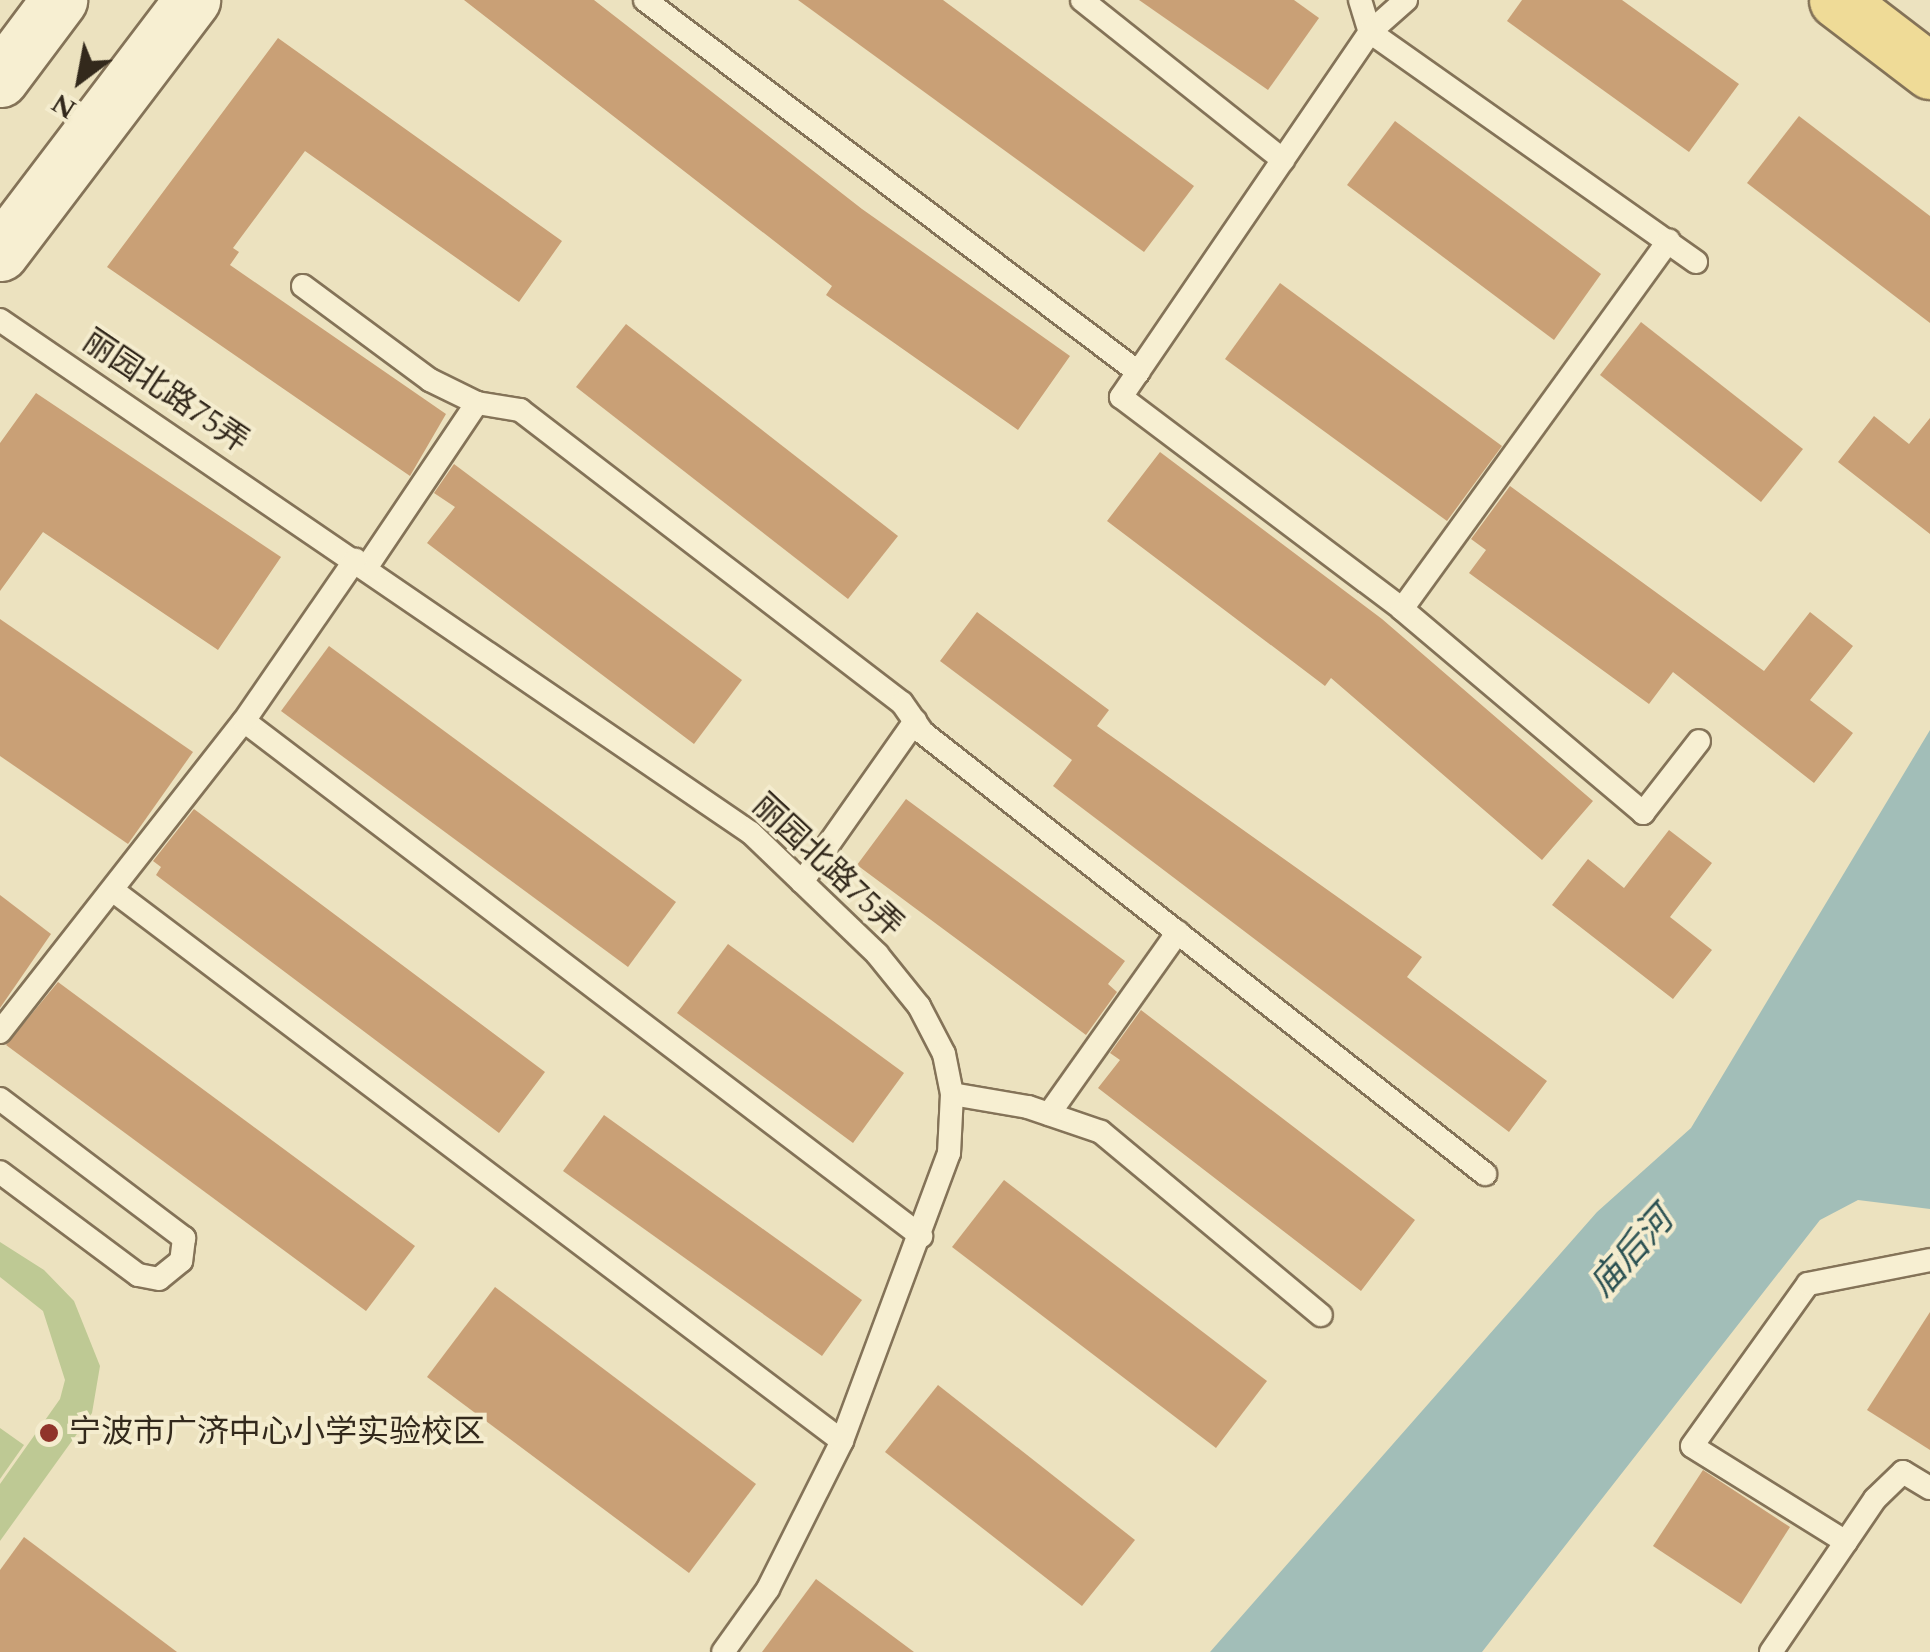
<!DOCTYPE html>
<html>
<head>
<meta charset="utf-8">
<style>
  body { margin:0 }
  #map { position:relative; width:1930px; height:1652px; overflow:hidden; background:#ece2bf; font-family:Spectral,"Noto Sans SC",serif }
  div>[style] { position:absolute }
  .green>* { inset:0; background:#bec994 }
  .water>* { inset:0; background:#a2beb8 }
  .building>* { inset:0; background:#c9a076 }
  .roads { filter:drop-shadow(2px 0 #847358) drop-shadow(-2px 0 #847358) drop-shadow(0 2px #847358) drop-shadow(0 -2px #847358) }
  .service>* { height:22px; margin:-11px; padding:0 11px; transform-origin:11px; border-radius:11px; background:#f7efd2 }
  .secondary>* { height:55px; margin:-27.5px; padding:0 27.5px; transform-origin:27.5px; border-radius:27.5px; background:#f7efd2 }
  .primary>* { height:55px; margin:-27.5px; padding:0 27.5px; transform-origin:27.5px; border-radius:27.5px; background:#efdb97 }
  .dots>* { width:28px; height:28px; translate:-50% -50%; box-sizing:border-box; border:5px solid #f4ecce; border-radius:50% }
  span { translate:-50% -50%; white-space:nowrap; text-align:center; line-height:1.15; -webkit-text-stroke:8px #f4ecce; paint-order:stroke }
  .street-label { font-size:32px; color:#33291c }
  .poi-label { font-size:32px; color:#33291c }
  .left { translate:0 -50%; text-align:left }
  .water-label { font-size:35px; color:#2c5253; font-style:italic }
  .north { position:absolute; left:30px; top:30px; width:100px; height:100px; -webkit-text-stroke:8px #f4ecce; paint-order:stroke; rotate:212deg; font-size:28px; font-weight:700; line-height:40px; text-align:center; color:#33291c }
  .north::after { content:''; display:block; margin:auto; width:35px; height:45px; background:#33291c; clip-path:polygon(50% 0,100% 100%,50% 72%,0 100%) }
</style>
</head>
<body>
<div id="map">
  <div class="green">
    <i style="clip-path:polygon(0 1242px,44px 1270px,74px 1301px,100px 1366px,92px 1413px,0 1541px,0 1484px,60px 1399px,65px 1380px,43px 1311px,0 1277px)"></i>
    <i style="clip-path:polygon(0 1428px,24px 1445px,0 1479px)"></i>
  </div>
  <div class="water">
    <i style="clip-path:polygon(1930px 730px,1930px 1209px,1858px 1200px,1820px 1220px,1482px 1652px,1210px 1652px,1597px 1212px,1691px 1128px)"></i>
  </div>
  <div class="building">
    <i style="clip-path:polygon(464px 0,594px 0,862px 209px,1070px 356px,1018px 430px,826px 295px,832px 286px)"></i>
    <i style="clip-path:polygon(798px 0,943px 0,1194px 186px,1144px 252px)"></i>
    <i style="clip-path:polygon(1139px 0,1294px 0,1319px 18px,1268px 90px)"></i>
    <i style="clip-path:polygon(1522px 0,1622px 0,1739px 84px,1689px 152px,1507px 21px)"></i>
    <i style="clip-path:polygon(278px 38px,562px 241px,519px 302px,305px 151px,233px 248px,239px 252px,230px 265px,446px 414px,410px 476px,107px 267px)"></i>
    <i style="clip-path:polygon(1799px 116px,1930px 216px,1930px 323px,1747px 183px)"></i>
    <i style="clip-path:polygon(1395px 121px,1601px 274px,1554px 340px,1347px 185px)"></i>
    <i style="clip-path:polygon(1280px 283px,1502px 446px,1447px 521px,1225px 359px)"></i>
    <i style="clip-path:polygon(1641px 322px,1803px 449px,1761px 502px,1600px 375px)"></i>
    <i style="clip-path:polygon(626px 324px,898px 536px,848px 599px,576px 387px)"></i>
    <i style="clip-path:polygon(36px 393px,281px 557px,218px 650px,43px 532px,0 591px,0 443px)"></i>
    <i style="clip-path:polygon(1874px 416px,1909px 444px,1930px 418px,1930px 534px,1838px 462px)"></i>
    <i style="clip-path:polygon(1160px 452px,1382px 619px,1593px 801px,1542px 860px,1331px 678px,1325px 686px,1107px 521px)"></i>
    <i style="clip-path:polygon(454px 464px,742px 680px,694px 744px,427px 543px,455px 507px,434px 493px)"></i>
    <i style="clip-path:polygon(1510px 486px,1764px 671px,1810px 612px,1853px 646px,1810px 700px,1853px 733px,1814px 783px,1673px 672px,1649px 704px,1469px 573px,1486px 550px,1471px 539px)"></i>
    <i style="clip-path:polygon(977px 612px,1109px 710px,1097px 726px,1422px 957px,1407px 977px,1547px 1081px,1509px 1132px,1053px 786px,1072px 760px,940px 661px)"></i>
    <i style="clip-path:polygon(0 619px,193px 752px,128px 844px,0 756px)"></i>
    <i style="clip-path:polygon(329px 646px,676px 902px,628px 967px,281px 711px)"></i>
    <i style="clip-path:polygon(906px 799px,1125px 961px,1108px 984px,1117px 992px,1086px 1035px,857px 865px)"></i>
    <i style="clip-path:polygon(194px 809px,545px 1072px,499px 1133px,156px 875px,161px 867px,153px 861px)"></i>
    <i style="clip-path:polygon(1669px 830px,1712px 863px,1670px 917px,1712px 950px,1673px 999px,1552px 905px,1588px 859px,1624px 888px)"></i>
    <i style="clip-path:polygon(0 895px,51px 934px,0 1008px)"></i>
    <i style="clip-path:polygon(728px 944px,904px 1073px,853px 1143px,677px 1013px)"></i>
    <i style="clip-path:polygon(58px 982px,415px 1246px,366px 1311px,6px 1045px)"></i>
    <i style="clip-path:polygon(1141px 1010px,1415px 1220px,1361px 1291px,1098px 1088px,1120px 1060px,1110px 1053px)"></i>
    <i style="clip-path:polygon(604px 1115px,862px 1300px,822px 1356px,563px 1171px)"></i>
    <i style="clip-path:polygon(1004px 1180px,1267px 1381px,1216px 1448px,952px 1247px)"></i>
    <i style="clip-path:polygon(495px 1287px,756px 1484px,689px 1573px,427px 1377px)"></i>
    <i style="clip-path:polygon(1930px 1312px,1930px 1450px,1867px 1410px)"></i>
    <i style="clip-path:polygon(938px 1385px,1135px 1540px,1082px 1606px,885px 1452px)"></i>
    <i style="clip-path:polygon(1703px 1470px,1790px 1527px,1741px 1604px,1653px 1546px)"></i>
    <i style="clip-path:polygon(24px 1537px,177px 1652px,0 1652px,0 1570px)"></i>
    <i style="clip-path:polygon(816px 1579px,914px 1652px,762px 1652px)"></i>
  </div>
  <div class="roads">
    <div class="service">
      <i style="left:645px;top:0;width:618px;rotate:37.04deg"></i>
      <i style="left:1082px;top:0;width:257px;rotate:38.5deg"></i>
      <i style="left:1360px;top:0;width:34px;rotate:73deg"></i>
      <i style="left:1370px;top:32px;width:399px;rotate:35.2deg"></i>
      <i style="left:1406px;top:0;width:48px;rotate:138.4deg"></i>
      <i style="left:1370px;top:32px;width:442px;rotate:124.3deg"></i>
      <i style="left:1121px;top:397px;width:352px;rotate:37deg"></i>
      <i style="left:1402px;top:609px;width:455px;rotate:-54.1deg"></i>
      <i style="left:303px;top:286px;width:158px;rotate:36.5deg"></i>
      <i style="left:430px;top:380px;width:52px;rotate:26.1deg"></i>
      <i style="left:477px;top:403px;width:44px;rotate:9.2deg"></i>
      <i style="left:520px;top:410px;width:481px;rotate:37.5deg"></i>
      <i style="left:902px;top:703px;width:35px;rotate:55deg"></i>
      <i style="left:922px;top:732px;width:716px;rotate:38.13deg"></i>
      <i style="left:0;top:320px;width:909px;rotate:34.34deg"></i>
      <i style="left:751px;top:833px;width:175px;rotate:43.8deg"></i>
      <i style="left:877px;top:954px;width:67px;rotate:51.1deg"></i>
      <i style="left:919px;top:1006px;width:54px;rotate:62.5deg"></i>
      <i style="left:944px;top:1054px;width:41px;rotate:78.7deg"></i>
      <i style="left:952px;top:1094px;width:59px;rotate:92.9deg"></i>
      <i style="left:949px;top:1153px;width:307px;rotate:110.4deg"></i>
      <i style="left:842px;top:1441px;width:165px;rotate:116.6deg"></i>
      <i style="left:768px;top:1589px;width:77px;rotate:125.5deg"></i>
      <i style="left:366px;top:568px;width:199px;rotate:-56.1deg"></i>
      <i style="left:1402px;top:609px;width:316px;rotate:40.2deg"></i>
      <i style="left:1643px;top:813px;width:91px;rotate:-52.1deg"></i>
      <i style="left:244px;top:721px;width:851px;rotate:37.26deg"></i>
      <i style="left:802px;top:882px;width:197px;rotate:-54.9deg"></i>
      <i style="left:115px;top:892px;width:911px;rotate:37.06deg"></i>
      <i style="left:0;top:1032px;width:395px;rotate:-51.9deg"></i>
      <i style="left:244px;top:721px;width:196px;rotate:-55.4deg"></i>
      <i style="left:952px;top:1094px;width:77px;rotate:9.7deg"></i>
      <i style="left:1028px;top:1107px;width:77px;rotate:18.9deg"></i>
      <i style="left:1101px;top:1132px;width:286px;rotate:39.8deg"></i>
      <i style="left:0;top:1099px;width:231px;rotate:37.1deg"></i>
      <i style="left:184px;top:1238px;width:23px;rotate:97deg"></i>
      <i style="left:181px;top:1261px;width:28px;rotate:141deg"></i>
      <i style="left:159px;top:1279px;width:21px;rotate:-169deg"></i>
      <i style="left:138px;top:1275px;width:172px;rotate:-143.3deg"></i>
      <i style="left:1049px;top:1114px;width:223px;rotate:-54.7deg"></i>
      <i style="left:1846px;top:1542px;width:181px;rotate:-148.1deg"></i>
      <i style="left:1692px;top:1446px;width:199px;rotate:-54.4deg"></i>
      <i style="left:1808px;top:1284px;width:124px;rotate:-11.1deg"></i>
      <i style="left:1771px;top:1652px;width:185px;rotate:-55.8deg"></i>
      <i style="left:1875px;top:1499px;width:39px;rotate:-44deg"></i>
      <i style="left:1903px;top:1472px;width:31px;rotate:31deg"></i>
    </div>
    <div class="secondary">
      <i style="left:0;top:79px;width:99px;rotate:-53.2deg"></i>
      <i style="left:0;top:253px;width:318px;rotate:-52.8deg"></i>
    </div>
    <div class="primary">
      <i style="left:1837px;top:0;width:117px;rotate:37.4deg"></i>
    </div>
  </div>
  <div class="dots">
    <i style="left:49px;top:1433px;background:#90332a"></i>
  </div>
  <div class="street-label">
    <span style="left:165px;top:392px;rotate:34deg">丽园北路75弄</span>
    <span style="left:827px;top:866px;rotate:43deg">丽园北路75弄</span>
  </div>
  <div class="poi-label">
    <span class="left" style="left:69px;top:1433px">宁波市广济中心小学实验校区</span>
  </div>
  <div class="water-label">
    <span style="left:1632px;top:1253px;rotate:-48deg">庙后河</span>
  </div>
  <div class="north">N</div>
</div>
</body>
</html>
